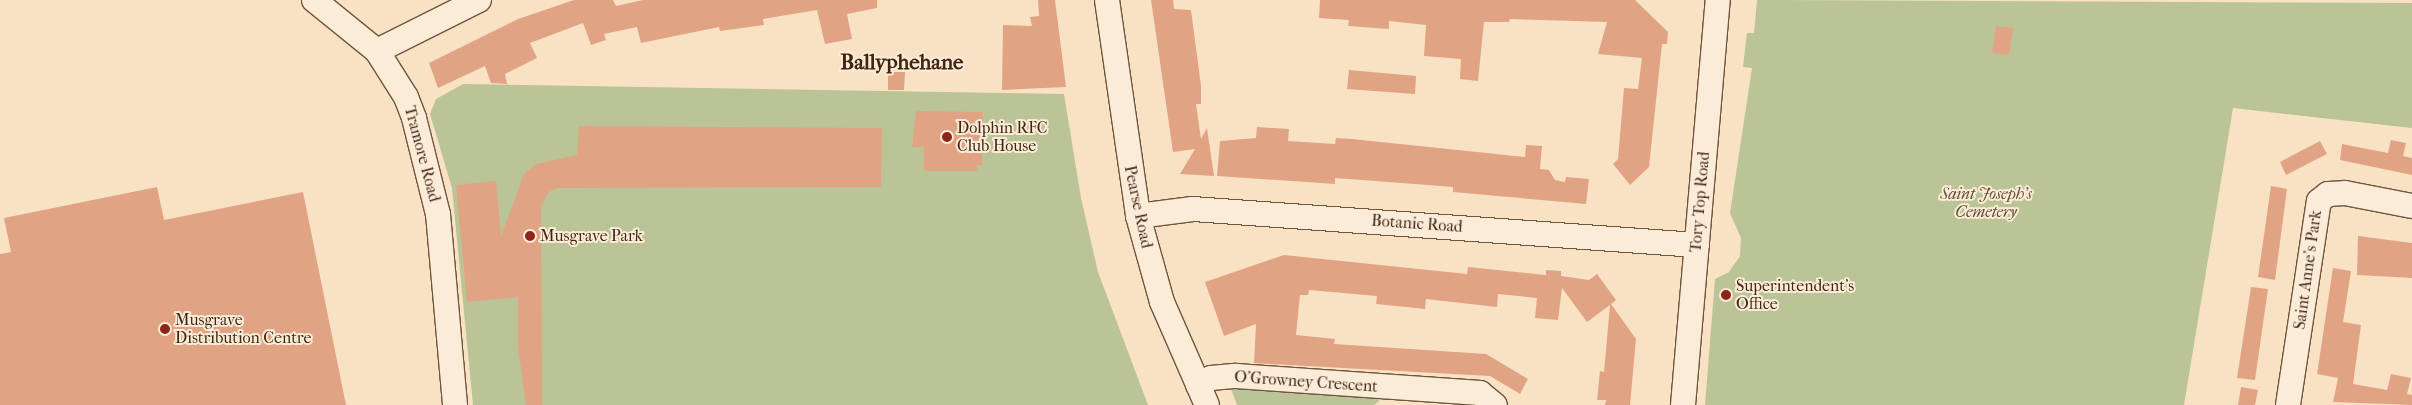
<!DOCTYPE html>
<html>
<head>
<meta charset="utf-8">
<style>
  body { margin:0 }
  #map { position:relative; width:2412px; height:405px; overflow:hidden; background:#f9e2c3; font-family:"IM FELL French Canon",serif }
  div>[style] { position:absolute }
  .green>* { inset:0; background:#bac496 }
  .building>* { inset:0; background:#e0a485 }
  .roads { filter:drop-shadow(1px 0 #6f543e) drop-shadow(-1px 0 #6f543e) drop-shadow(0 1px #6f543e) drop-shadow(0 -1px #6f543e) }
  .minor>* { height:24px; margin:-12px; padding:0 12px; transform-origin:12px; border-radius:12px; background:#fbecd8 }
  .dots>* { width:14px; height:14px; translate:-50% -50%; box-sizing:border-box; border:2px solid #fbecd8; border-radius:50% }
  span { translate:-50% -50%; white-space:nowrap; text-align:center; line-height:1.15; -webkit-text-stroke:4px #fbecd8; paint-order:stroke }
  .poi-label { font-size:16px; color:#412412 }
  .left { translate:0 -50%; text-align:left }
  .street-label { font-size:16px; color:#412412 }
  .park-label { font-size:16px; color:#5f4c33; font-style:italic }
  .district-label { font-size:21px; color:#412412; font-weight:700 }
</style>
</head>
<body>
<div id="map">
  <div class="green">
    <i style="clip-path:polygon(1757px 0,2412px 3px,2412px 128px,2233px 108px,2184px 405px,1705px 405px,1715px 279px,1729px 272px,1740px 256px,1741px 238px,1730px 213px,1752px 68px,1743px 67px,1747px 33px,1754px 33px)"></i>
    <i style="clip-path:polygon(463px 84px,1064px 94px,1081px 198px,1098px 272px,1148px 405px,473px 405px,452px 188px,430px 114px,436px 99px)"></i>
    <i style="clip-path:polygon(1236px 381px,1379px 396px,1379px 401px,1374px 405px,1237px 405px,1231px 389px)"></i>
  </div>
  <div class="building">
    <i style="clip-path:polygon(574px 0,613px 0,616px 6px,643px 0,877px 0,877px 8px,847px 14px,852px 39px,825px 44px,817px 10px,763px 19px,764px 25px,720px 31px,719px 27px,641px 43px,637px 27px,604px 34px,606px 40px,591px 45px,583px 23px,530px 43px,537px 58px,505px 74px,507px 84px,491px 83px,485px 66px,438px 88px,429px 63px,518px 19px)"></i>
    <i style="clip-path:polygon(1038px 0,1055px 0,1066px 87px,1002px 90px,1003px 25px,1032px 26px,1030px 17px,1039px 16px)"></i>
    <i style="clip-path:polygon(1151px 0,1173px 0,1174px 9px,1191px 10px,1201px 86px,1201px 104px,1196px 104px,1201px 139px,1207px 128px,1214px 176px,1180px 174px,1195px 149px,1173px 152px)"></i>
    <i style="clip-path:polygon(1320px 0,1635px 0,1668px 32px,1667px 44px,1662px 44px,1649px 167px,1630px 185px,1613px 164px,1618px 159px,1624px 88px,1638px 89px,1642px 58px,1598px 54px,1607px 22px,1510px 19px,1509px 22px,1484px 22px,1478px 81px,1460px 79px,1461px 59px,1424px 56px,1426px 25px,1389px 21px,1389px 29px,1348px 26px,1349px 20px,1319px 18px)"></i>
    <i style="clip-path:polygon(1996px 26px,2013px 28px,2009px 55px,1992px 53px)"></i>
    <i style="clip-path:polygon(1349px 70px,1416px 76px,1415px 94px,1347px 89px)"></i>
    <i style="clip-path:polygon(888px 72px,905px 72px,904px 90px,888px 90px)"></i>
    <i style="clip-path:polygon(916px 111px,983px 112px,982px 165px,977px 165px,977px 171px,924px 171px,924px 147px,912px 147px)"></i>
    <i style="clip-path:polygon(579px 126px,882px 128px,881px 187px,557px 188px,549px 192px,541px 206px,542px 405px,526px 405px,518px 347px,518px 297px,467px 302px,456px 185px,496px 181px,501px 236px,524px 174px,536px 164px,577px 155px)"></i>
    <i style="clip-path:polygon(1257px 127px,1289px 129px,1288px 141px,1335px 144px,1336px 138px,1352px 139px,1525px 157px,1526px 145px,1542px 146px,1540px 169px,1549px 170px,1555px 180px,1565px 182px,1566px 177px,1589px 179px,1586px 204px,1453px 192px,1453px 187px,1415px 184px,1335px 178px,1335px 184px,1217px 176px,1220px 141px,1256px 138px)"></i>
    <i style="clip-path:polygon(2391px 140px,2406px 143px,2403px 156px,2412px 158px,2412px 175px,2340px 160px,2342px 144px,2388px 153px)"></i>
    <i style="clip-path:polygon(2320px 141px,2327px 154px,2286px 175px,2280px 162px)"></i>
    <i style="clip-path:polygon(2271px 186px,2287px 189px,2275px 280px,2258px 277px)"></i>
    <i style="clip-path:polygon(157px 187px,164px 220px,303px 192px,346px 405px,0 405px,0 254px,11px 252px,4px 218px)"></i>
    <i style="clip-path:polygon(2358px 236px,2412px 243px,2412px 278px,2357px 275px)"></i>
    <i style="clip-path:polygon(1284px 255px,1467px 274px,1468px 267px,1546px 275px,1546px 270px,1561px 271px,1561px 276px,1589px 280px,1597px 274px,1616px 300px,1611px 304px,1636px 339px,1630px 405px,1605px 405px,1606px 400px,1597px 400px,1600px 371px,1604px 372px,1610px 305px,1587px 322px,1562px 288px,1558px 320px,1535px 318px,1537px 298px,1498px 294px,1497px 307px,1426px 299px,1425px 309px,1376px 304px,1377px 296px,1309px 290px,1308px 295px,1300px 295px,1296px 335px,1335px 339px,1334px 344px,1486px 354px,1528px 379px,1520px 394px,1490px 376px,1254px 363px,1256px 324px,1224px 336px,1205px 282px)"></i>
    <i style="clip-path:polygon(2333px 268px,2351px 271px,2343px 322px,2361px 325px,2353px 384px,2387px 390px,2391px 374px,2411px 378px,2407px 394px,2412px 395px,2412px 405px,2333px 402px,2338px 378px,2317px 374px)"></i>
    <i style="clip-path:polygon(2251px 287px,2268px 289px,2255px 380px,2237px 378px)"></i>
    <i style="clip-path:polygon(2241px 387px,2258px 390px,2255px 405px,2238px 405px)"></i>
  </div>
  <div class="roads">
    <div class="minor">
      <i style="left:314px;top:0;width:81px;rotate:39deg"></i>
      <i style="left:377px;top:51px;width:54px;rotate:57.8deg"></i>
      <i style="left:406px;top:97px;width:22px;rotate:69deg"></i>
      <i style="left:414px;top:118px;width:99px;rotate:76deg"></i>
      <i style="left:438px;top:214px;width:192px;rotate:84.9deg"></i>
      <i style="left:1107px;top:0;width:218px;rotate:81.8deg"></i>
      <i style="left:1138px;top:216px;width:89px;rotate:74.4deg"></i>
      <i style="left:1162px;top:302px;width:112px;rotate:66.4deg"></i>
      <i style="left:377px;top:51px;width:114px;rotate:-26.6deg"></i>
      <i style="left:1138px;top:216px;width:55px;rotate:-7.3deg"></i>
      <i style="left:1193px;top:209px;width:505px;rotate:4.09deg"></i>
      <i style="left:1198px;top:385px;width:15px;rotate:-28deg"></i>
      <i style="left:1211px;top:378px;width:25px;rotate:-5deg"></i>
      <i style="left:1236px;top:376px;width:245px;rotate:4deg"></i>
      <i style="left:1480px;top:393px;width:19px;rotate:39deg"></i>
      <i style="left:1683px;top:405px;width:407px;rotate:-85.1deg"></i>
      <i style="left:2288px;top:405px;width:206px;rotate:-81.4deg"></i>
      <i style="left:2319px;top:201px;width:11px;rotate:-38deg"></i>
      <i style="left:2328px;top:194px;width:17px;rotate:-3deg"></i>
      <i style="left:2345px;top:193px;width:68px;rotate:11deg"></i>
    </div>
  </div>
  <div class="dots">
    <i style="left:947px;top:137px;background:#8f2418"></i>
    <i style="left:530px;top:236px;background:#8f2418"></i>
    <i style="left:1726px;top:295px;background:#8f2418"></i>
    <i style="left:165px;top:329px;background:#8f2418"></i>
  </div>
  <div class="poi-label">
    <span class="left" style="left:957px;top:137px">Dolphin RFC<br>Club House</span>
    <span class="left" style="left:540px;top:236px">Musgrave Park</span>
    <span class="left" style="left:1736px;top:295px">Superintendent's<br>Office</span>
    <span class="left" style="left:175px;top:329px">Musgrave<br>Distribution Centre</span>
  </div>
  <div class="street-label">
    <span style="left:422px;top:154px;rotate:75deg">Tramore Road</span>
    <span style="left:1700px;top:202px;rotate:-85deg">Tory Top Road</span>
    <span style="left:1138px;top:207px;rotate:78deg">Pearse Road</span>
    <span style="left:1417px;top:224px;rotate:4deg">Botanic Road</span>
    <span style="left:2308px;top:270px;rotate:-82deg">Saint Anne's Park</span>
    <span style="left:1306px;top:382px;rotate:4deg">O'Growney Crescent</span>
  </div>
  <div class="park-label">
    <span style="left:1986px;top:203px">Saint Joseph's<br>Cemetery</span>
  </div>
  <div class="district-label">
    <span style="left:902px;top:62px">Ballyphehane</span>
  </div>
</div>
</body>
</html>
